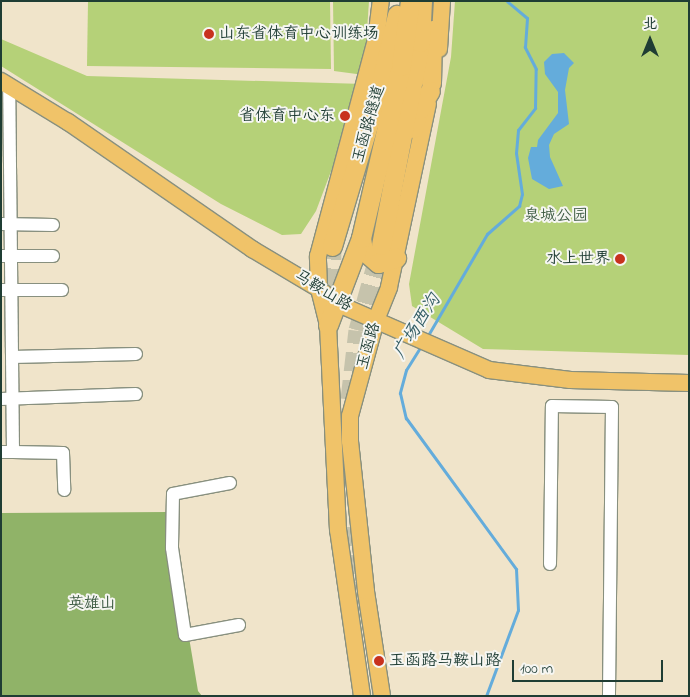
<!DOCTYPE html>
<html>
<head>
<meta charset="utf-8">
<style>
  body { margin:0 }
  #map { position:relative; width:690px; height:697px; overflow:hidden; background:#f0e4ca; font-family:"Indie Flower","LXGW WenKai TC",sans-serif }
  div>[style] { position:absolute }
  .green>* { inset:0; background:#b5d178 }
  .forest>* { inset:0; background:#90b368 }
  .water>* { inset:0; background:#64acdb }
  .stream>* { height:3px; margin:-1.5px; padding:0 1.5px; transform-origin:1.5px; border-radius:1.5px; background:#64acdb }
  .highway-tunnel>* { height:19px; margin-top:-9.5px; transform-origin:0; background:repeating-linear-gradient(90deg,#c6c3ac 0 19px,transparent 0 28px) }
  .roads { filter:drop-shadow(1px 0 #88907f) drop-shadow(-1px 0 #88907f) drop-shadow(0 1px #88907f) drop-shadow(0 -1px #88907f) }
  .minor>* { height:12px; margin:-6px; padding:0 6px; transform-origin:6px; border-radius:6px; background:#fff }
  .major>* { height:16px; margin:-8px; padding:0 8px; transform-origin:8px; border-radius:8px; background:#f0c369 }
  .highway>* { height:19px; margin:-9.5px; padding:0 9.5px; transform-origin:9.5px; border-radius:9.5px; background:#f0c369 }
  .dots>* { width:14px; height:14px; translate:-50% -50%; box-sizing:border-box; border:2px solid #f6f6f2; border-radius:50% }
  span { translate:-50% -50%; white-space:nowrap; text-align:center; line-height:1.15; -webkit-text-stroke:4px #f6f6f2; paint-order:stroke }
  .poi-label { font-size:16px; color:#1f3d34 }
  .left { translate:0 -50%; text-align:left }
  .right { translate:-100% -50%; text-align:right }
  .street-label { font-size:16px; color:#1f3d34 }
  .park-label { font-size:16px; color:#3d5b42 }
  .water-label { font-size:18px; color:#345e66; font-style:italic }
  .frame { position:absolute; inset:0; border:2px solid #1f3d34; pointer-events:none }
  .north { position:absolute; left:625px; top:15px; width:50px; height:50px; -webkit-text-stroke:4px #f6f6f2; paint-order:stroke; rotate:0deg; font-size:14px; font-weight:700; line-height:20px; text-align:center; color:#1f3d34 }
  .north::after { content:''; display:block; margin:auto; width:18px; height:22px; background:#1f3d34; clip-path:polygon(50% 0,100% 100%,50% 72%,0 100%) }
  .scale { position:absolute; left:512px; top:660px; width:151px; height:22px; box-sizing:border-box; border:2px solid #1f3d34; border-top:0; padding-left:6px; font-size:15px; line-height:18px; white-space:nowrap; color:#1f3d34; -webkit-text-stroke:4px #f6f6f2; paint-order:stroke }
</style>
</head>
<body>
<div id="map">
  <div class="green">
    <i style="clip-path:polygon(88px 1px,330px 1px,331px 69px,87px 66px)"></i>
    <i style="clip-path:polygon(333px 1px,369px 1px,364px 75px,334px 71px)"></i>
    <i style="clip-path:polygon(455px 1px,689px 1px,689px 355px,483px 349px,412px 306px,409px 284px,451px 57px)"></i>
    <i style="clip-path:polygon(1px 39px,87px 76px,364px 84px,316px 211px,301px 234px,282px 235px,221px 204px,1px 66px)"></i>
  </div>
  <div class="forest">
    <i style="clip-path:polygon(168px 512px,198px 691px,202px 696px,1px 696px,1px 513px)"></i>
  </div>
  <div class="water">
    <i style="clip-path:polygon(564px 53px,574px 63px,569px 68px,565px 90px,569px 124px,554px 134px,549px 145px,550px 157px,563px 186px,549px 189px,532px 179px,528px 158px,531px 147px,537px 147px,538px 140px,558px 113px,558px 92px,545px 74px,544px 62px,552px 54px)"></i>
  </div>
  <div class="stream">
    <i style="left:427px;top:337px;width:119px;rotate:-59.8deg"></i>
    <i style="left:487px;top:234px;width:43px;rotate:-41.2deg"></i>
    <i style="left:519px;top:206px;width:12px;rotate:-76deg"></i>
    <i style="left:522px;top:194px;width:41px;rotate:-98.3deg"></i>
    <i style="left:516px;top:153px;width:23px;rotate:-85deg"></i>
    <i style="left:518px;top:130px;width:28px;rotate:-52deg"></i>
    <i style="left:535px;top:108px;width:39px;rotate:-89deg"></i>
    <i style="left:536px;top:69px;width:25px;rotate:-117deg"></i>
    <i style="left:525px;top:47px;width:29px;rotate:-86deg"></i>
    <i style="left:527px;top:18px;width:26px;rotate:-140deg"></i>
    <i style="left:421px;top:346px;width:28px;rotate:122deg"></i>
    <i style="left:406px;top:370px;width:24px;rotate:105deg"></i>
    <i style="left:400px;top:393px;width:26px;rotate:77deg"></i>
    <i style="left:406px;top:418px;width:187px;rotate:53.9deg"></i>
    <i style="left:516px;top:569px;width:41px;rotate:87.2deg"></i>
    <i style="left:518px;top:610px;width:92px;rotate:110.4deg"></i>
  </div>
  <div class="highway-tunnel">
    <i style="left:331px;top:315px;width:69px;rotate:-89.2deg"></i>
    <i style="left:350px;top:399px;width:69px;rotate:-83.4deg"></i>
    <i style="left:358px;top:330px;width:86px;rotate:-74.5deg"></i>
    <i style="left:353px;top:526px;width:60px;rotate:85.2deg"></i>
  </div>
  <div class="roads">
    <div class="minor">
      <i style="left:1px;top:224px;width:52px;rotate:1.1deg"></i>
      <i style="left:1px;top:256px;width:52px"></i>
      <i style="left:1px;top:290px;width:61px"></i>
      <i style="left:12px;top:357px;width:124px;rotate:-1.4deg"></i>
      <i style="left:1px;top:399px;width:135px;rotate:-2.1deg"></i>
      <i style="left:1px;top:452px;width:12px"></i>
      <i style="left:13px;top:452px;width:367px;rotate:-90.6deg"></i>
      <i style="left:13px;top:452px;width:50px;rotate:1.1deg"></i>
      <i style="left:63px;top:453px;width:37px;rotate:88deg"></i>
      <i style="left:230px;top:483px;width:58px;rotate:169.1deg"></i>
      <i style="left:173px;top:494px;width:54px;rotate:91.1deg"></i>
      <i style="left:172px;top:548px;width:88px;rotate:81.5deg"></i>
      <i style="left:185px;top:635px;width:55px;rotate:-10.5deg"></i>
      <i style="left:550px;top:564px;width:158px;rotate:-89.3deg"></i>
      <i style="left:552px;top:406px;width:60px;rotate:1deg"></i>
      <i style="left:612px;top:407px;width:289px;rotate:90.6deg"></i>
    </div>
    <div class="major">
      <i style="left:439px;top:49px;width:48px;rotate:-86.4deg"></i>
      <i style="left:1px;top:81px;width:79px;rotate:31.5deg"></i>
      <i style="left:68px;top:122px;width:224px;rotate:34.6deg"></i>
      <i style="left:252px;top:249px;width:78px;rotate:30.8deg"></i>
      <i style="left:319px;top:289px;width:22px;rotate:39deg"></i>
      <i style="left:336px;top:303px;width:167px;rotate:23.6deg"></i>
      <i style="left:489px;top:370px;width:82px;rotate:7deg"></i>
      <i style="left:570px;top:380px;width:119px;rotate:1.4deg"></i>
      <i style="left:362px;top:696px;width:168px;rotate:-98.2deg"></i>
      <i style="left:338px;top:530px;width:205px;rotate:-92.8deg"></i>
      <i style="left:328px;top:325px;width:37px;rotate:-104deg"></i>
      <i style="left:319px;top:289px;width:33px;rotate:-92deg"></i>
      <i style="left:318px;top:256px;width:224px;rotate:-75deg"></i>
      <i style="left:376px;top:40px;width:39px;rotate:-83deg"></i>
      <i style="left:382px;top:696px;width:106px;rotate:-98.7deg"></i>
      <i style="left:366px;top:591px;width:151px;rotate:-96.1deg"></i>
      <i style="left:350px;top:441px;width:25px;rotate:-90deg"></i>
      <i style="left:350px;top:416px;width:99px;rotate:-74.8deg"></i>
      <i style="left:376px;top:320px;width:35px;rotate:-68deg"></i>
      <i style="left:389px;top:287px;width:187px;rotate:-78deg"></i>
    </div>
    <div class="highway">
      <i style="left:431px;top:83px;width:53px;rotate:-88.9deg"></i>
      <i style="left:413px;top:128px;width:20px;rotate:-72deg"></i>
      <i style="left:419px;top:109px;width:21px;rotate:-59deg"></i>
      <i style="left:361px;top:238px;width:12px;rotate:81deg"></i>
      <i style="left:363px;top:250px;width:20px;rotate:41deg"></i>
      <i style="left:378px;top:263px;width:19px;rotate:-16deg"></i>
      <i style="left:381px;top:245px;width:207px;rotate:-79.1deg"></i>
      <i style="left:420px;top:42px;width:41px;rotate:-87.2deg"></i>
      <i style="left:332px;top:246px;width:171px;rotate:-73.4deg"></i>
      <i style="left:381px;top:82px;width:69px;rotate:-76.6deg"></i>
      <i style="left:328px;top:325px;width:93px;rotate:-69.2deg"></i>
      <i style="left:361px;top:238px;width:177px;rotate:-76.9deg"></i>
      <i style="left:401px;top:66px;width:66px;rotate:-82.1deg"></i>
    </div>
  </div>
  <div class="dots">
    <i style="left:209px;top:34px;background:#c8321e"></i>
    <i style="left:345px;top:116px;background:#c8321e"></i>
    <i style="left:620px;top:259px;background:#c8321e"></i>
    <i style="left:379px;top:661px;background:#c8321e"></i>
  </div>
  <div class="poi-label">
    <span class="left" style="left:219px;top:34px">山东省体育中心训练场</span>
    <span class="right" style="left:335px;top:116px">省体育中心东</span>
    <span class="right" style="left:610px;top:259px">水上世界</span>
    <span class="left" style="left:389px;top:661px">玉函路马鞍山路</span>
  </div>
  <div class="street-label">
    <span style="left:369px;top:124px;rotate:-74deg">玉函路隧道</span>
    <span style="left:323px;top:291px;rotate:31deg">马鞍山路</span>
    <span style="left:369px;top:346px;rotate:-74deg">玉函路</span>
  </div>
  <div class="park-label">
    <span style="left:556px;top:216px">泉城公园</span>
    <span style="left:92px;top:604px">英雄山</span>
  </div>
  <div class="water-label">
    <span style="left:418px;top:327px;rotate:-58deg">广场西沟</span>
  </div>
  <div class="frame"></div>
  <div class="north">北</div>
  <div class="scale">100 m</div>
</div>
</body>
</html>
